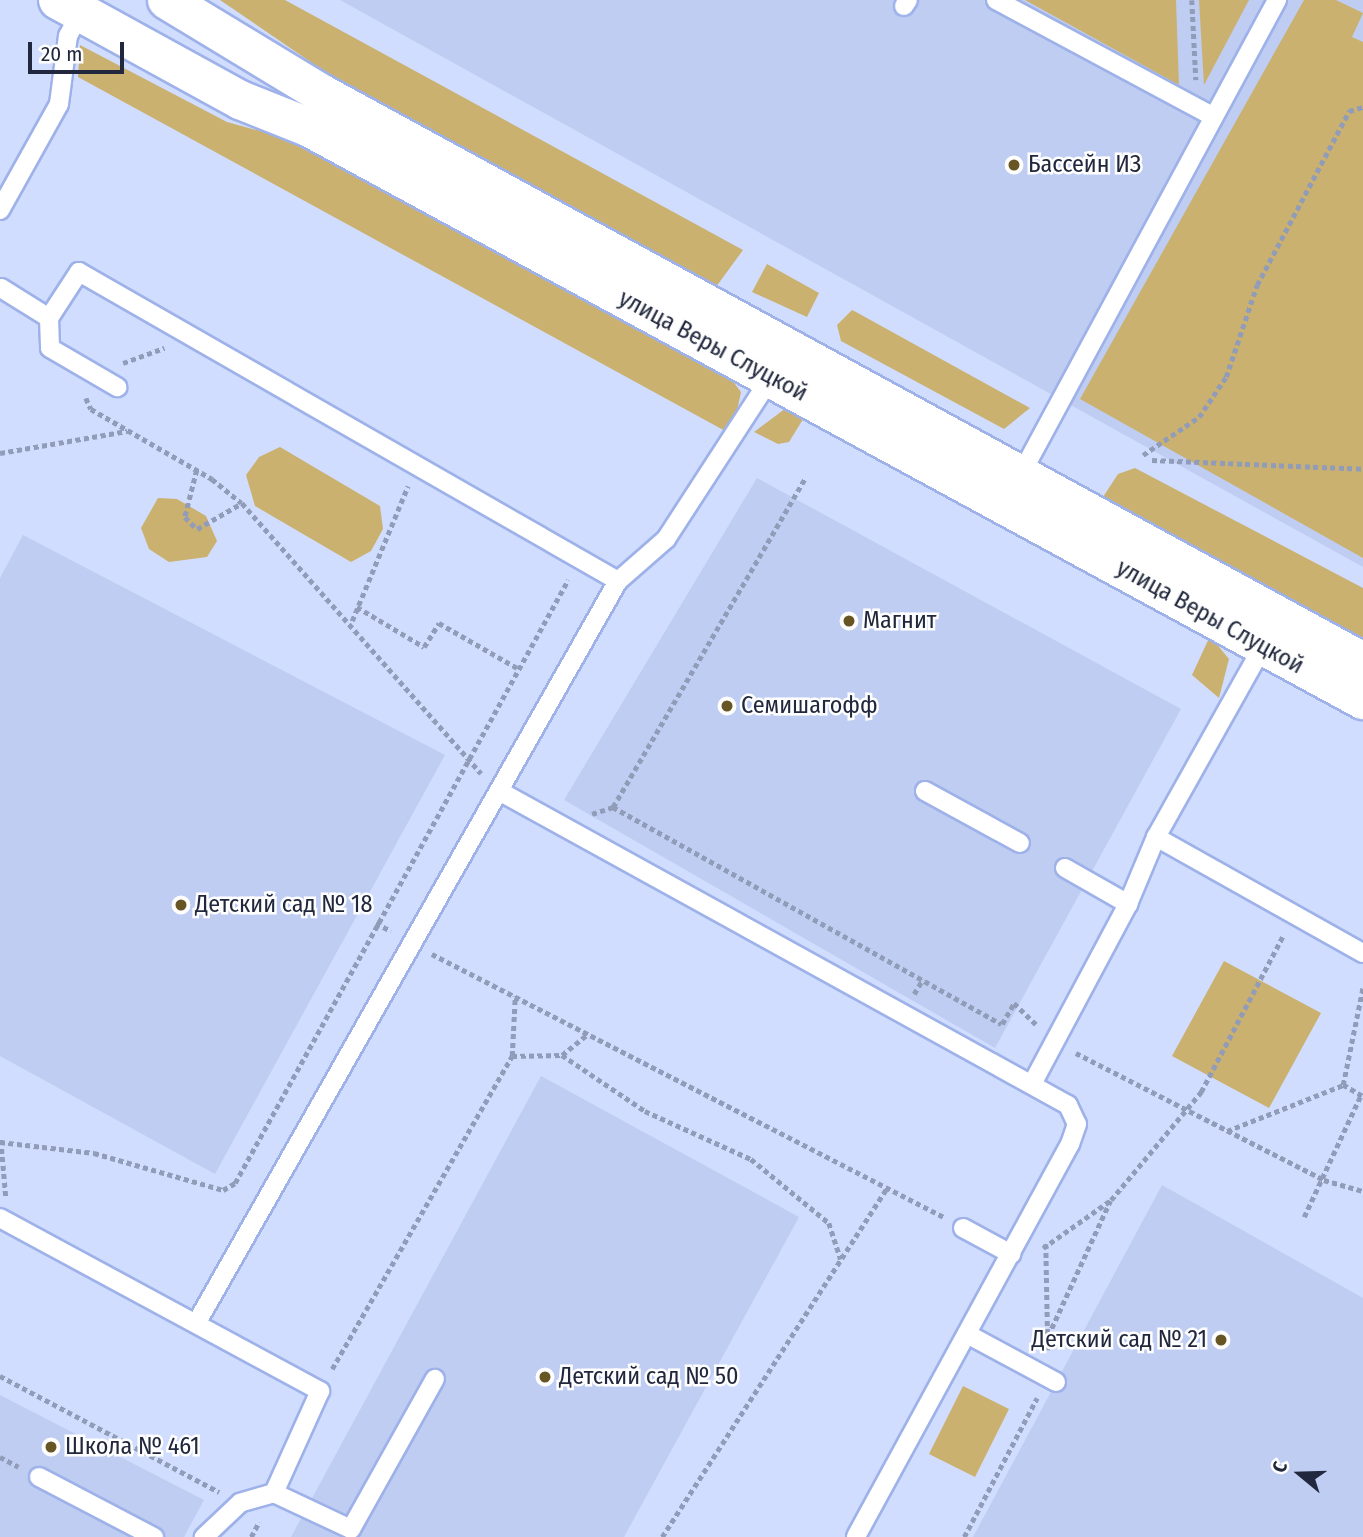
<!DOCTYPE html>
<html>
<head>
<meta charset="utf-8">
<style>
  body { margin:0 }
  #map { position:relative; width:1363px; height:1537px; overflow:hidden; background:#d0ddff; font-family:"Fira Sans Condensed",sans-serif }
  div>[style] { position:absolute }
  .built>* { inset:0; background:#bfcdf2 }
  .green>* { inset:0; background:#cbb16f }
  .path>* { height:4.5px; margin-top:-2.25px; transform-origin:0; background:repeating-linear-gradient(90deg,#919cb9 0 5px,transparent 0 8.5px) }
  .roads { filter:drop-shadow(2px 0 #9eb2e9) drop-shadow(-2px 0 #9eb2e9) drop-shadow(0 2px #9eb2e9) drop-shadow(0 -2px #9eb2e9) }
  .lane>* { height:18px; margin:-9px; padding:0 9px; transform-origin:9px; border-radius:9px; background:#fff }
  .secondary>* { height:38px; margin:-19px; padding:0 19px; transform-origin:19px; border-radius:19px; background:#fff }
  .dots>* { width:19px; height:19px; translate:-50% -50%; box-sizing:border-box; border:4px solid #fefefe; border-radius:50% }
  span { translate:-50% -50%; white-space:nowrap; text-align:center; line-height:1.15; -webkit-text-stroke:5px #fefefe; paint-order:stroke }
  .poi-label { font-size:24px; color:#21283d }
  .left { translate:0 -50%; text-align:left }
  .right { translate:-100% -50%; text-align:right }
  .street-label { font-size:24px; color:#21283d }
  .north { position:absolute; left:1265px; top:1439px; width:70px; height:70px; -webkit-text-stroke:5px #fefefe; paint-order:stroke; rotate:289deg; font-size:19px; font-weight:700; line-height:28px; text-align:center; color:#21283d }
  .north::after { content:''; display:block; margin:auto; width:24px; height:32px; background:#21283d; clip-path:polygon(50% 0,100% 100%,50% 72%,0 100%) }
  .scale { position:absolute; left:28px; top:42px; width:96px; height:32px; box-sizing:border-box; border:4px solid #21283d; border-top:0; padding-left:9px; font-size:21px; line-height:24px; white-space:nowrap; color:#21283d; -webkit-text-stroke:5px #fefefe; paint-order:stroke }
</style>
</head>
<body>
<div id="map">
  <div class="built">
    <i style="clip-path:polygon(340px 0,1363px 0,1363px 567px)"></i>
    <i style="clip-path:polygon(757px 478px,1181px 709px,995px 1048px,564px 800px)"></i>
    <i style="clip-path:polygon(23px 535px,445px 755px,215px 1174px,0 1056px,0 578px)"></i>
    <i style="clip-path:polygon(541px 1076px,799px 1217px,624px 1537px,291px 1537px)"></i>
    <i style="clip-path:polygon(1162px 1185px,1363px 1298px,1363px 1537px,973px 1537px)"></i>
    <i style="clip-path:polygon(0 1395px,204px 1500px,184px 1537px,0 1537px)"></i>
  </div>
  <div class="green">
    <i style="clip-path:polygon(220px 0,285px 0,743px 250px,716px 287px,337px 80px)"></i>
    <i style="clip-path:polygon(1025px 0,1176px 0,1179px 85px)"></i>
    <i style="clip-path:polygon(1199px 0,1249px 0,1204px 85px)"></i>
    <i style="clip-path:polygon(1304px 0,1336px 0,1363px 13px,1352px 37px,1363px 42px,1363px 558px,1080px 399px)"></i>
    <i style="clip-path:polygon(80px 45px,227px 122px,293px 140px,732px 380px,741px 392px,736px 416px,727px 432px,78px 77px)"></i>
    <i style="clip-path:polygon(767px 264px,819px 293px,807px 317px,752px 292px)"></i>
    <i style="clip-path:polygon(852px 310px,856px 312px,1030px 408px,1004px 429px,841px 341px,837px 325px)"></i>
    <i style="clip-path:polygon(786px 408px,805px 416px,789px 442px,778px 444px,754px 432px)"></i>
    <i style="clip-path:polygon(280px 447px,380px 506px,383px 529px,371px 551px,351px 562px,255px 506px,246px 475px,259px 457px)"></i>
    <i style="clip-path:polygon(1135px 468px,1363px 588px,1363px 639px,1103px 497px,1118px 474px)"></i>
    <i style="clip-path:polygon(158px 498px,177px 499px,206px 516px,217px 541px,207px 557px,169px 562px,149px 549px,141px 528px)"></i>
    <i style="clip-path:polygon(1210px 636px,1229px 659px,1219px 698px,1192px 675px)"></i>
    <i style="clip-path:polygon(1224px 961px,1321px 1013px,1269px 1108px,1172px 1056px)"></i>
    <i style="clip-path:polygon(963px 1386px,1009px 1409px,975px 1477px,929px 1454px)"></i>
  </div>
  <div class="path">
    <i style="left:1192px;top:0;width:80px;rotate:87.1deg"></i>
    <i style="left:123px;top:363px;width:44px;rotate:-20.1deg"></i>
    <i style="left:86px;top:398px;width:12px;rotate:66deg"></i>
    <i style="left:91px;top:409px;width:140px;rotate:30deg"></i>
    <i style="left:212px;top:479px;width:38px;rotate:39deg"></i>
    <i style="left:242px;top:503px;width:361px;rotate:48.5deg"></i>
    <i style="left:0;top:453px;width:129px;rotate:-9.8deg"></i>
    <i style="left:1143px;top:455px;width:68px;rotate:-34.2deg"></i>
    <i style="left:1199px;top:417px;width:48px;rotate:-56deg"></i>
    <i style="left:1226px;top:377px;width:97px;rotate:-71.4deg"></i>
    <i style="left:1257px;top:285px;width:197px;rotate:-62.1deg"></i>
    <i style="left:1349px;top:111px;width:15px;rotate:-16deg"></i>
    <i style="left:1152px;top:460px;width:211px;rotate:2.4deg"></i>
    <i style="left:197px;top:470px;width:49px;rotate:104.3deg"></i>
    <i style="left:185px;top:517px;width:17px;rotate:45deg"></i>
    <i style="left:197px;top:529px;width:52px;rotate:-30deg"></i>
    <i style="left:357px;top:607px;width:78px;rotate:30.8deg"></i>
    <i style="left:424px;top:647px;width:28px;rotate:-58deg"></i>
    <i style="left:439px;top:623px;width:92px;rotate:29.9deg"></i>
    <i style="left:352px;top:621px;width:146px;rotate:-67.5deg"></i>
    <i style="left:613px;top:807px;width:380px;rotate:-59.7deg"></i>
    <i style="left:592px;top:814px;width:22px;rotate:-18deg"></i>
    <i style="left:613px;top:807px;width:445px;rotate:29.2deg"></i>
    <i style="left:1002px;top:1024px;width:24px;rotate:-60deg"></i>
    <i style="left:1014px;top:1003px;width:33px;rotate:44deg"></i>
    <i style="left:376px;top:923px;width:17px;rotate:28deg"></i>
    <i style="left:432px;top:954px;width:576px;rotate:27.19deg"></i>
    <i style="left:914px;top:994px;width:17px;rotate:-59deg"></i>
    <i style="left:1076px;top:1053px;width:279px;rotate:27.1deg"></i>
    <i style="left:1324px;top:1180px;width:41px;rotate:15.8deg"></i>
    <i style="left:562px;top:1055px;width:33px;rotate:-39deg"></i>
    <i style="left:512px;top:1056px;width:50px;rotate:-1.1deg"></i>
    <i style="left:562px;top:1055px;width:100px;rotate:34deg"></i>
    <i style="left:645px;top:1111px;width:116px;rotate:24.4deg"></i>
    <i style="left:751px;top:1159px;width:101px;rotate:39.4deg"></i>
    <i style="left:829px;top:1223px;width:38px;rotate:72deg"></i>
    <i style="left:1362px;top:1096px;width:22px;rotate:-150deg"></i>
    <i style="left:1343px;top:1085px;width:100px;rotate:-78.5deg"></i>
    <i style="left:1227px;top:1131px;width:125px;rotate:-21.6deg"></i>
    <i style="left:1px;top:1140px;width:57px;rotate:85deg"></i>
    <i style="left:0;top:1142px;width:95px;rotate:6.7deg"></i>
    <i style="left:94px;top:1153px;width:134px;rotate:16deg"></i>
    <i style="left:223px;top:1190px;width:14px;rotate:-30deg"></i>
    <i style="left:235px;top:1183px;width:689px;rotate:-61.09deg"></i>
    <i style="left:1304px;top:1217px;width:135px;rotate:-65deg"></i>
    <i style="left:1046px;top:1244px;width:106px;rotate:88.9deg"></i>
    <i style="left:1043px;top:1248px;width:83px;rotate:-35.2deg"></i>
    <i style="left:1111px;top:1200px;width:141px;rotate:-50.2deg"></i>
    <i style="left:1201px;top:1092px;width:176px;rotate:-62.3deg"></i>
    <i style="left:1048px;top:1336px;width:149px;rotate:-65.3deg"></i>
    <i style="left:332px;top:1369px;width:361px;rotate:-60.1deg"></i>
    <i style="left:512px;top:1056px;width:60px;rotate:-87.1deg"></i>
    <i style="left:0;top:1376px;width:248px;rotate:27.9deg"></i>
    <i style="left:0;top:1457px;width:21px;rotate:28deg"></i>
    <i style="left:251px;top:1537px;width:17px;rotate:-62deg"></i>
    <i style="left:662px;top:1537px;width:417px;rotate:-57.2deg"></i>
    <i style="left:964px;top:1537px;width:157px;rotate:-62.3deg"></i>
  </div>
  <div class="roads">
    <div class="lane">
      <i style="left:996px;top:0;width:247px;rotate:28.2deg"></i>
      <i style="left:904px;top:6px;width:7px;rotate:-56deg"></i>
      <i style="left:0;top:210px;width:121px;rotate:-60.9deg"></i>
      <i style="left:59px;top:104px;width:69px;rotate:-82.5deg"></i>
      <i style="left:68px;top:36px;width:27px;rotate:-62deg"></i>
      <i style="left:1px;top:288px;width:57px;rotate:32deg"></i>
      <i style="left:49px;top:318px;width:55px;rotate:-56.9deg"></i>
      <i style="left:79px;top:272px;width:621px;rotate:29.82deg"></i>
      <i style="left:49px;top:318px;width:30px;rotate:88deg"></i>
      <i style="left:50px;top:348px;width:78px;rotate:30.2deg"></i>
      <i style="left:1020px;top:476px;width:541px;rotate:-61.63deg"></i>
      <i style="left:499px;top:791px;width:650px;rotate:28.89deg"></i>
      <i style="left:1068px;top:1105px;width:21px;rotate:65deg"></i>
      <i style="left:1077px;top:1124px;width:21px;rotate:109deg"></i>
      <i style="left:1070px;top:1144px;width:447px;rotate:118.6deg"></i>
      <i style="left:925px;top:791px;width:108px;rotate:28.7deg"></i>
      <i style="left:1156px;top:837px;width:237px;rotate:29.3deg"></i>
      <i style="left:1065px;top:868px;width:73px;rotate:29.7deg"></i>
      <i style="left:1032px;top:1084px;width:204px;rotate:-61.9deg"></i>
      <i style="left:1128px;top:904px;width:73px;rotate:-67.3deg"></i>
      <i style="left:1156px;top:837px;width:225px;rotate:-60.7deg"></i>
      <i style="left:0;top:1218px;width:364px;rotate:28.4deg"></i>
      <i style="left:320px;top:1391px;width:112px;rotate:114.3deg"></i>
      <i style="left:274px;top:1493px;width:35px;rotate:164deg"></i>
      <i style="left:240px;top:1503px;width:50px;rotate:136.6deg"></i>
      <i style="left:963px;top:1228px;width:55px;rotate:28.4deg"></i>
      <i style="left:197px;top:1322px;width:852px;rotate:-60.4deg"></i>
      <i style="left:618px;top:581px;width:64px;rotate:-41.2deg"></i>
      <i style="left:666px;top:539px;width:194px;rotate:-57deg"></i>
      <i style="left:967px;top:1334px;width:101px;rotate:28.3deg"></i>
      <i style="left:39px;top:1477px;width:130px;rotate:27.6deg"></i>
      <i style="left:274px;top:1493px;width:85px;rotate:25.1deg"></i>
      <i style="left:351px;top:1529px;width:172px;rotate:-60.8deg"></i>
    </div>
    <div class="secondary">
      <i style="left:58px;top:0;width:208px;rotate:28.8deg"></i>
      <i style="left:240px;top:100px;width:73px;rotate:21.7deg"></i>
      <i style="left:308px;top:127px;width:1201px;rotate:28.51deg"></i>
      <i style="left:167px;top:0;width:184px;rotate:31.2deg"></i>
      <i style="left:324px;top:95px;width:1184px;rotate:28.62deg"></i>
    </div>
  </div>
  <div class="dots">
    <i style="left:1014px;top:165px;background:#675523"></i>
    <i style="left:849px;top:621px;background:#675523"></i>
    <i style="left:727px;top:706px;background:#675523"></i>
    <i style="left:181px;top:905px;background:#675523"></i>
    <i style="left:1221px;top:1340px;background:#675523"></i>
    <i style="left:545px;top:1377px;background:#675523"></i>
    <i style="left:51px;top:1447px;background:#675523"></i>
  </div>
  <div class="poi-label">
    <span class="left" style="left:1028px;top:165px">Бассейн ИЗ</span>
    <span class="left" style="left:863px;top:621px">Магнит</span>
    <span class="left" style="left:741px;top:706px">Семишагофф</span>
    <span class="left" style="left:195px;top:905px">Детский сад № 18</span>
    <span class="right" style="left:1207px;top:1340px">Детский сад № 21</span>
    <span class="left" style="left:559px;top:1377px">Детский сад № 50</span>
    <span class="left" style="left:65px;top:1447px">Школа № 461</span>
  </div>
  <div class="street-label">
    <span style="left:713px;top:346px;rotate:28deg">улица Веры Слуцкой</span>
    <span style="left:1210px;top:617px;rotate:29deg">улица Веры Слуцкой</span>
  </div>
  <div class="north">С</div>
  <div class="scale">20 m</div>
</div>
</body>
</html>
